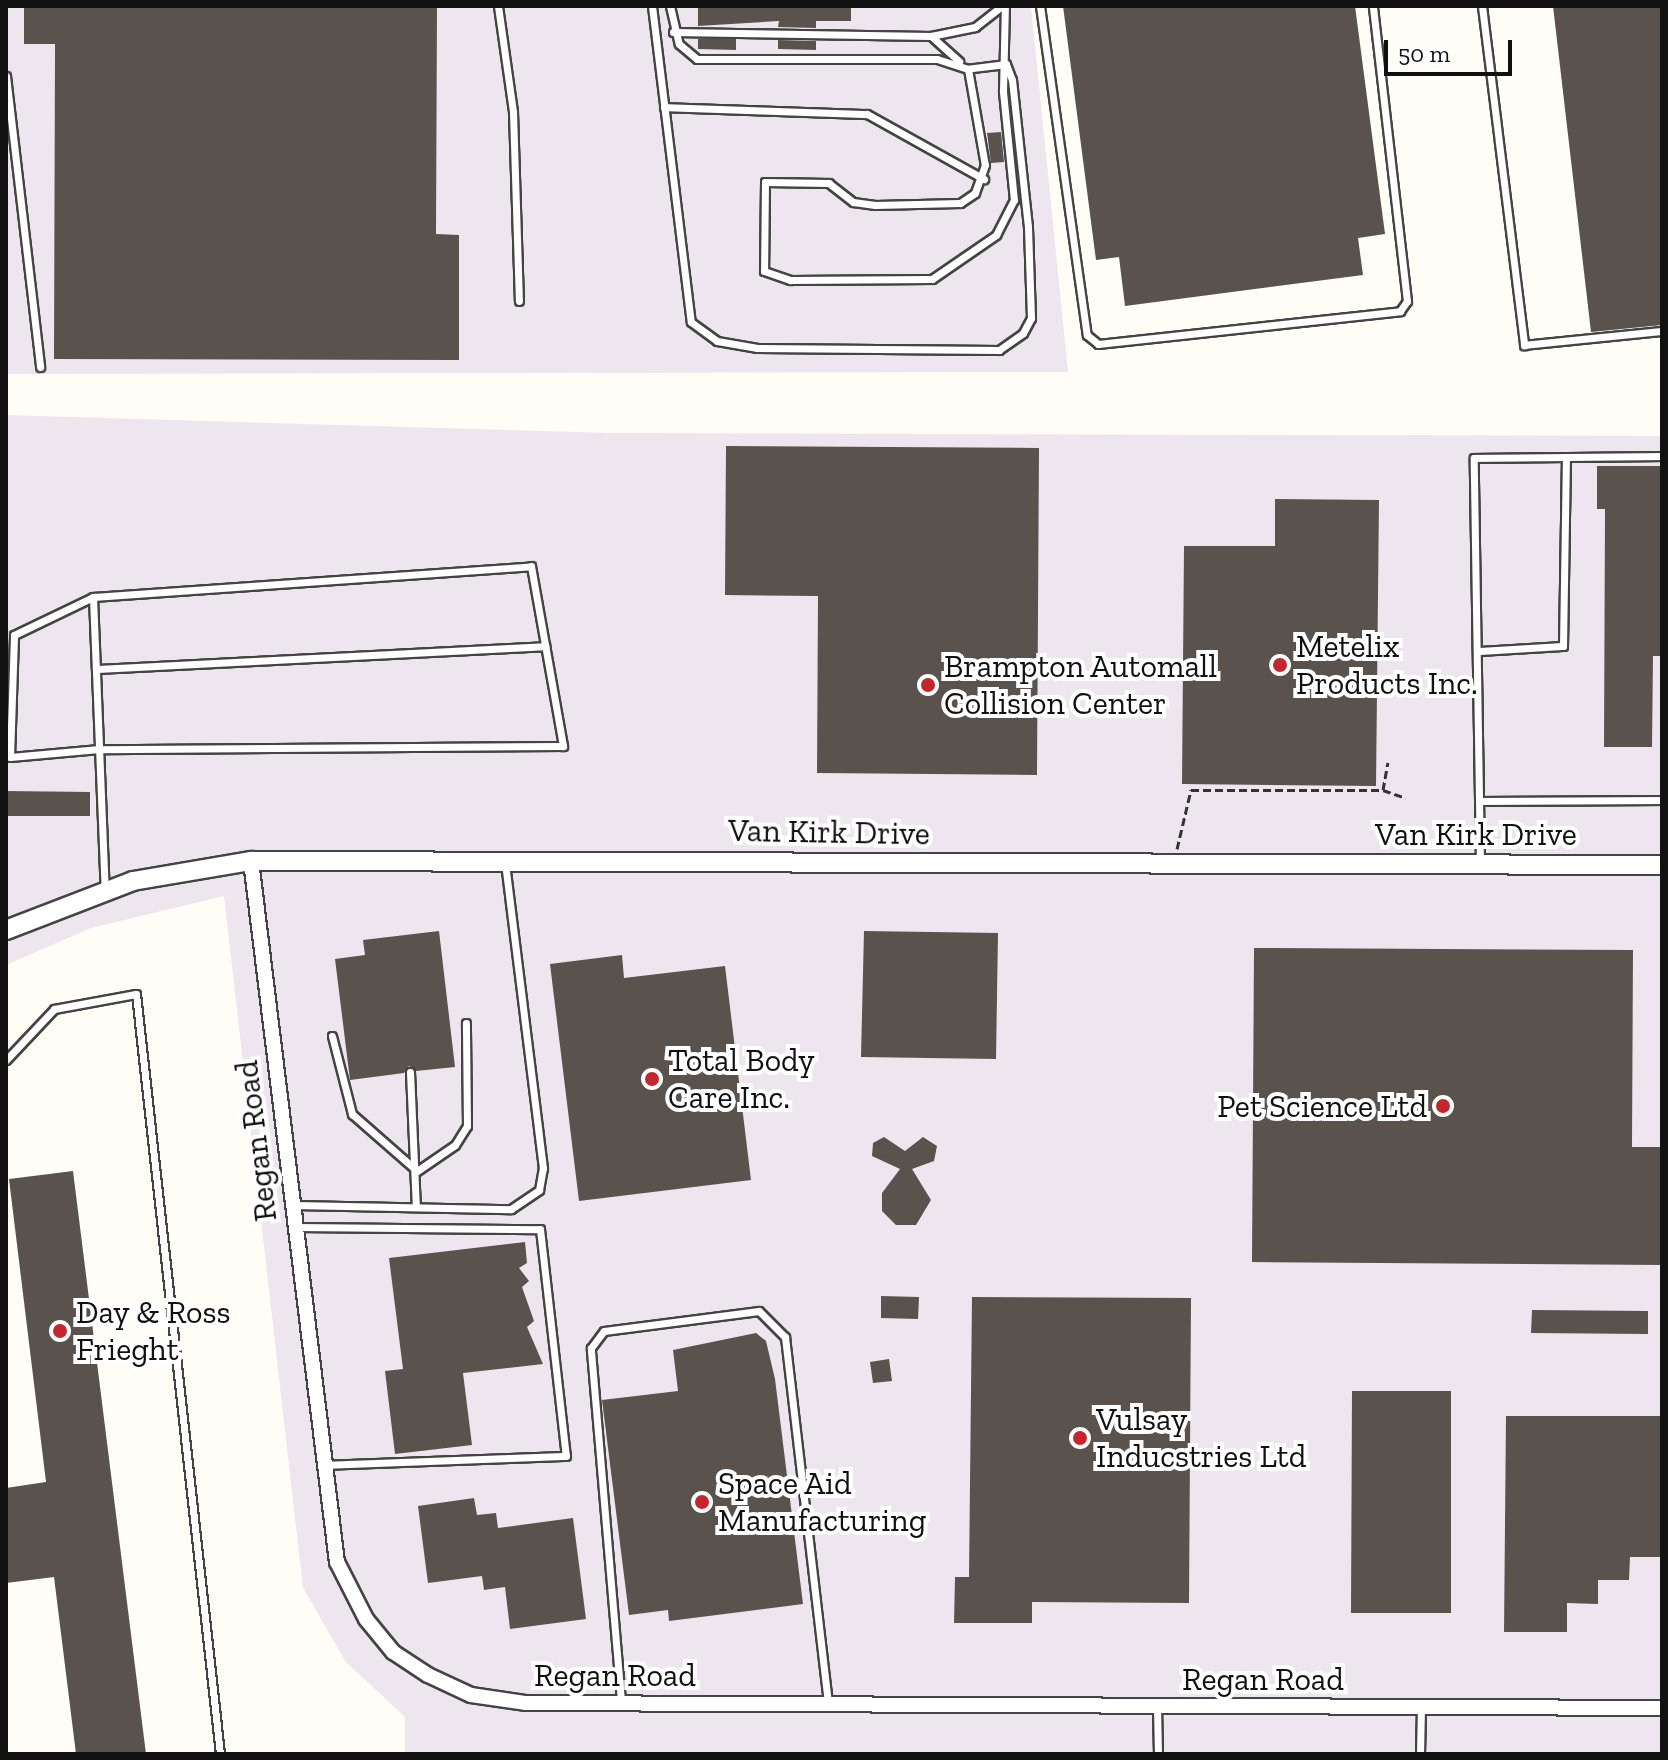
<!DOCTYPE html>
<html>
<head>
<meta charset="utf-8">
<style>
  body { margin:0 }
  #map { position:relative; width:1668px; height:1760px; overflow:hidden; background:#fffdf5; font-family:"Zilla Slab",serif }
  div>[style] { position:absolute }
  .industrial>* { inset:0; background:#eee6ef }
  .building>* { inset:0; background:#5a524d }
  .path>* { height:3px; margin-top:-1.5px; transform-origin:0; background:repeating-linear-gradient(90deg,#333 0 8px,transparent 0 12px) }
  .roads { filter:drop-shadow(2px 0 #444) drop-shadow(-2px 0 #444) drop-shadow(0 2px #444) drop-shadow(0 -2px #444) }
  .service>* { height:7px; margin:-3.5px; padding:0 3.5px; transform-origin:3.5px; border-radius:3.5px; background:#fff }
  .minor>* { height:14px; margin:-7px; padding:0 7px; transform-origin:7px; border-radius:7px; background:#fff }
  .tertiary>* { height:18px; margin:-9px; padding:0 9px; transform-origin:9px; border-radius:9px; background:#fff }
  .dots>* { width:22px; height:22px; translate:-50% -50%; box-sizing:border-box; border:4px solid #fff; border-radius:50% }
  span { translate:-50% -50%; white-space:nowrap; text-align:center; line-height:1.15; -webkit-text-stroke:8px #fff; paint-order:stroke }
  .poi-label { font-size:32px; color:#111 }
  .left { translate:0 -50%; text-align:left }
  .right { translate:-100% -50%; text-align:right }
  .street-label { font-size:32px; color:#111 }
  .frame { position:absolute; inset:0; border:8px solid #111; pointer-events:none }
  .scale { position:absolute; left:1384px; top:40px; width:128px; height:36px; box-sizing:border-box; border:4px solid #111; border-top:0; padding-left:10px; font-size:24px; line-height:28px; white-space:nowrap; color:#111; -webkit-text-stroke:6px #fff; paint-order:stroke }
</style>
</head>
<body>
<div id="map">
  <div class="industrial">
    <i style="clip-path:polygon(6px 6px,1031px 6px,1068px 372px,6px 374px)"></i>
    <i style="clip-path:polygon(6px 415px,611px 433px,1662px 436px,1662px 1754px,405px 1754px,405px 1717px,346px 1662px,303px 1588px,224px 896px,91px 928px,6px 965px)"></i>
  </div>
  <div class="building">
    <i style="clip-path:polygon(24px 6px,437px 6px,436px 234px,459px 235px,459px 360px,54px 359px,55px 44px,24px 44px)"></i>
    <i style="clip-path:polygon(698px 6px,851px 6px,851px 21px,816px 21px,816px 28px,778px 27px,779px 21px,698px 26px)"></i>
    <i style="clip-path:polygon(1063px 6px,1355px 6px,1385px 234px,1358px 238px,1363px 275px,1125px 306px,1119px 257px,1096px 260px)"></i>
    <i style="clip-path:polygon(1553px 6px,1662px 6px,1662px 325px,1591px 332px)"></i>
    <i style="clip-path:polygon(698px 39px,736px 39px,736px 50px,698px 49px)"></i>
    <i style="clip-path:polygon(778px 40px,816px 41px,816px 50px,778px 49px)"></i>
    <i style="clip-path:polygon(1001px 132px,1004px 162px,991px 163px,987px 133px)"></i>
    <i style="clip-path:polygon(726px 446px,1039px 448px,1037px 775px,817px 773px,818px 596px,725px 595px)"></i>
    <i style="clip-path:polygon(1597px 466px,1662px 466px,1662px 656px,1653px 656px,1652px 747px,1604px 747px,1605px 509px,1597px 509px)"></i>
    <i style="clip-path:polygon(1275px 499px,1379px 500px,1376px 786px,1182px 784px,1184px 546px,1275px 546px)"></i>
    <i style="clip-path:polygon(6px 791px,90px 792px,90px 816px,6px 816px)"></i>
    <i style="clip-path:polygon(439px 931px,455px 1067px,416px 1071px,409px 1066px,404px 1073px,350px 1080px,335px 959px,365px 955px,363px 940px)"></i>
    <i style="clip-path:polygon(864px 931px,998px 933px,996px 1059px,861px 1057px)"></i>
    <i style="clip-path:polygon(1254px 948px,1633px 950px,1632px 1147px,1662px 1147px,1662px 1265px,1252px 1262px)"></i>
    <i style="clip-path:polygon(622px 955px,624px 978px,725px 966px,751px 1180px,579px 1201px,550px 964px)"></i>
    <i style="clip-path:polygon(884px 1137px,905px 1151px,923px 1137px,937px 1146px,934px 1161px,912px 1169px,931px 1200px,916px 1225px,896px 1225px,882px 1211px,882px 1193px,900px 1169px,872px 1156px,873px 1143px)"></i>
    <i style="clip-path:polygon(73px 1171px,146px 1754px,76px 1754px,54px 1577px,6px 1583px,6px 1488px,46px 1482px,9px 1179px)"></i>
    <i style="clip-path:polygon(525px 1242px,527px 1263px,519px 1268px,529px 1281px,522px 1287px,534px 1321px,527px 1327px,543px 1364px,463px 1373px,472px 1445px,395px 1454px,385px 1371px,403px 1369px,389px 1258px)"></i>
    <i style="clip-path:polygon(881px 1296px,919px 1297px,918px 1319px,881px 1318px)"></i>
    <i style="clip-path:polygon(972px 1297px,1191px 1298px,1189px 1603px,1032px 1602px,1032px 1623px,954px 1623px,955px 1577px,969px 1577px)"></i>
    <i style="clip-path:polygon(1532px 1310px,1648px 1311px,1648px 1334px,1531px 1333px)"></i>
    <i style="clip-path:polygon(756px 1333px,766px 1341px,775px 1379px,803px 1604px,669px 1621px,668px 1610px,629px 1615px,602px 1400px,678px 1391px,673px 1350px)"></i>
    <i style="clip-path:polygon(889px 1359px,892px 1381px,873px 1383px,870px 1362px)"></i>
    <i style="clip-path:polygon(1352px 1391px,1451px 1391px,1451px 1613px,1351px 1613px)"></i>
    <i style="clip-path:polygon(1506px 1416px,1661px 1416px,1660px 1557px,1630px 1557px,1629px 1580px,1598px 1580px,1598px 1604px,1567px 1603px,1567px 1632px,1504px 1632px)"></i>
    <i style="clip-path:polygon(474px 1498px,477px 1515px,496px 1513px,498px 1528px,573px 1518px,586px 1619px,510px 1629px,505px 1587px,484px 1590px,482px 1576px,428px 1583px,418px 1506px)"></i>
  </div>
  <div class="path">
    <i style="left:1383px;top:790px;width:24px;rotate:19deg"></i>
    <i style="left:1177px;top:849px;width:61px;rotate:-76.7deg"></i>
    <i style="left:1191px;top:790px;width:192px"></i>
    <i style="left:1383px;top:790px;width:28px;rotate:-80deg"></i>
  </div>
  <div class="roads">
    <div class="service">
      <i style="left:498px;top:6px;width:107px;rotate:81.9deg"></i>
      <i style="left:513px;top:112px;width:189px;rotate:88.2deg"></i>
      <i style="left:652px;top:6px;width:318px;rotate:83deg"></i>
      <i style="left:691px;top:322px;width:32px;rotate:36deg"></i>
      <i style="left:717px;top:341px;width:41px;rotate:9.9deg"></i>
      <i style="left:757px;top:348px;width:242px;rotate:0.5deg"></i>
      <i style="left:999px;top:350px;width:29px;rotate:-35deg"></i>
      <i style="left:1023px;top:333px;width:17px;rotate:-62deg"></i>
      <i style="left:1031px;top:318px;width:91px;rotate:-91.9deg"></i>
      <i style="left:1028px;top:227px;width:148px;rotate:-96.2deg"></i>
      <i style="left:1012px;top:80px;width:17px;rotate:-111deg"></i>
      <i style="left:1006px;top:64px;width:38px;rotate:173deg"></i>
      <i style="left:670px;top:6px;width:39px;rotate:77deg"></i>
      <i style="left:679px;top:44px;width:23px;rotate:40deg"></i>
      <i style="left:697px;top:59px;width:240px"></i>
      <i style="left:937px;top:59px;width:33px;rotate:18deg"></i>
      <i style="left:968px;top:69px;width:97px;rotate:80deg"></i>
      <i style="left:985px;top:165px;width:30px;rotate:110deg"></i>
      <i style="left:975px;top:193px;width:18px;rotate:146deg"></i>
      <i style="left:960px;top:203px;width:85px;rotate:178.7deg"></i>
      <i style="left:875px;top:205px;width:22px;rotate:-172deg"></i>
      <i style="left:853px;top:202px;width:31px;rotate:-142deg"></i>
      <i style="left:829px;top:183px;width:64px;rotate:-179.1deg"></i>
      <i style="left:765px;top:182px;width:89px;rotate:90.6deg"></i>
      <i style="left:764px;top:271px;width:28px;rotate:19deg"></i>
      <i style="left:790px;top:280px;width:142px;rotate:-0.4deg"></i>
      <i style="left:932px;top:279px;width:78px;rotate:-34.5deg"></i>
      <i style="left:996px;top:235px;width:39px;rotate:-63deg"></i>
      <i style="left:1014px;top:200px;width:110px;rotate:-95.8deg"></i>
      <i style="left:1003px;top:91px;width:85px;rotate:-88.7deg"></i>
      <i style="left:1040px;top:6px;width:332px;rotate:81.9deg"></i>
      <i style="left:1087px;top:335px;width:14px;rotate:39deg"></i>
      <i style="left:1098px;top:344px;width:304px;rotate:-6.2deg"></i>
      <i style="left:1400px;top:311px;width:12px;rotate:-55deg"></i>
      <i style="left:1407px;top:301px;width:297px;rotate:-96.6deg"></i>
      <i style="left:1482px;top:6px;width:342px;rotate:82.9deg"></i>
      <i style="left:1524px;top:345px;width:139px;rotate:-5.8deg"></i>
      <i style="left:673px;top:32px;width:258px;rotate:0.9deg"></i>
      <i style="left:931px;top:36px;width:45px;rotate:-11.6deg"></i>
      <i style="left:975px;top:27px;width:34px;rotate:-38deg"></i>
      <i style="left:931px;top:36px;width:38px;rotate:42deg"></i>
      <i style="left:6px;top:76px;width:293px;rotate:83.3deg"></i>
      <i style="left:664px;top:107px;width:203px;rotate:2deg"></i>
      <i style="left:867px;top:114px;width:134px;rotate:29.1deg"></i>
      <i style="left:531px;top:566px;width:183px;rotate:79.9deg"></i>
      <i style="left:563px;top:746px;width:464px;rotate:179.6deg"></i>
      <i style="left:99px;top:749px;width:89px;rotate:174.9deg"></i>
      <i style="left:10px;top:757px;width:122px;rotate:-88.1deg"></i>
      <i style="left:14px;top:635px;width:88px;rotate:-25.7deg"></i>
      <i style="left:93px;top:597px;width:439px;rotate:-4deg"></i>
      <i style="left:93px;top:597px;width:293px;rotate:87.7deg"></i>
      <i style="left:1479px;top:651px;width:84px;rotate:-3.4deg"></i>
      <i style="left:1563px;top:646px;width:189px;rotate:-89.1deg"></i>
      <i style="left:96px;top:669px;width:450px;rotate:-2.9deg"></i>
      <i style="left:1481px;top:801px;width:181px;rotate:-0.3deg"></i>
      <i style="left:1480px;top:862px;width:404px;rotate:-90.9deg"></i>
      <i style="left:1474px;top:458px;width:188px;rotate:-0.6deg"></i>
      <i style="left:332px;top:1036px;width:81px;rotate:75.6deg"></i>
      <i style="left:352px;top:1114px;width:86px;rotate:41.2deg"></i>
      <i style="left:417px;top:1171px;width:46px;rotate:-34.4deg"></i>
      <i style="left:455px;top:1145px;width:22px;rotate:-58deg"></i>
      <i style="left:467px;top:1126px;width:103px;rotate:-90.6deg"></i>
      <i style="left:6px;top:1060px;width:70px;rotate:-46.7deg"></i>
      <i style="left:54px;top:1009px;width:83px;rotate:-10.4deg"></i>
      <i style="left:136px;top:994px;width:765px;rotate:83.69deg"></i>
      <i style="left:410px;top:1072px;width:135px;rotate:87.5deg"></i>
      <i style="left:294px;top:1205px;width:217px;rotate:1.1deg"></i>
      <i style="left:511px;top:1209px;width:34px;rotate:-34deg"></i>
      <i style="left:539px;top:1190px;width:22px;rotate:-80deg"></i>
      <i style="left:543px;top:1168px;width:309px;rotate:-97.1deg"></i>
      <i style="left:295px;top:1227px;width:245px;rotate:0.5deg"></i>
      <i style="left:540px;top:1229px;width:228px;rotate:83.5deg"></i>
      <i style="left:566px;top:1456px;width:241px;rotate:177.9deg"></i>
      <i style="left:621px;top:1701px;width:354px;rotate:-94.9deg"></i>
      <i style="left:591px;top:1348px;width:21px;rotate:-53deg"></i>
      <i style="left:604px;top:1331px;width:156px;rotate:-7.4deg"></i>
      <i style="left:759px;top:1311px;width:37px;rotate:45deg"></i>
      <i style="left:785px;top:1337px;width:369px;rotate:83.3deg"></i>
      <i style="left:1157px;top:1706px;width:48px;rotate:88.8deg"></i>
      <i style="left:1420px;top:1754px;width:46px;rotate:-88.8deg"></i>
    </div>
    <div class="minor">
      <i style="left:251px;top:861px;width:706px;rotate:83.01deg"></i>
      <i style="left:337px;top:1562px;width:64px;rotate:63deg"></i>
      <i style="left:366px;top:1619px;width:43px;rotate:50.7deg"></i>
      <i style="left:393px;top:1652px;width:42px;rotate:33.3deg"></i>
      <i style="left:428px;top:1675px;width:47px;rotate:24.9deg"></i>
      <i style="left:471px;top:1695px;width:56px;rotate:8.3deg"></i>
      <i style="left:526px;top:1703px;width:1136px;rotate:0.25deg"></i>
    </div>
    <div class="tertiary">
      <i style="left:6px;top:930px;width:136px;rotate:-21.1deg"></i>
      <i style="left:133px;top:881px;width:120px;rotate:-9.6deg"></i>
      <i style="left:251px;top:861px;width:1411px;rotate:0.16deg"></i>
    </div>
  </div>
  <div class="dots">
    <i style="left:1280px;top:665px;background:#c4262e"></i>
    <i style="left:928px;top:685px;background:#c4262e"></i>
    <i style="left:652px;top:1079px;background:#c4262e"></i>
    <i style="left:1443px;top:1106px;background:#c4262e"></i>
    <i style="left:60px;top:1331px;background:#c4262e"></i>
    <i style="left:1080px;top:1438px;background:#c4262e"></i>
    <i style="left:702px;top:1502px;background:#c4262e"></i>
  </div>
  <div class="poi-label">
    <span class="left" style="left:1296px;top:665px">Metelix<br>Products Inc.</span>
    <span class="left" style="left:944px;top:685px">Brampton Automall<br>Collision Center</span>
    <span class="left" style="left:668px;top:1079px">Total Body<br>Care Inc.</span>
    <span class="right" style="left:1427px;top:1106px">Pet Science Ltd</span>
    <span class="left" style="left:76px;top:1331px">Day &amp; Ross<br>Frieght</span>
    <span class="left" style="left:1096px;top:1438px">Vulsay<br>Inducstries Ltd</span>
    <span class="left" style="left:718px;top:1502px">Space Aid<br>Manufacturing</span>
  </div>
  <div class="street-label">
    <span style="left:829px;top:832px;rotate:1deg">Van Kirk Drive</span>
    <span style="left:1476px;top:834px">Van Kirk Drive</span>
    <span style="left:256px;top:1141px;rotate:-97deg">Regan Road</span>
    <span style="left:615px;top:1675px">Regan Road</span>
    <span style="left:1263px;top:1679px">Regan Road</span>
  </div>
  <div class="frame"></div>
  <div class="scale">50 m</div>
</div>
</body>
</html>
